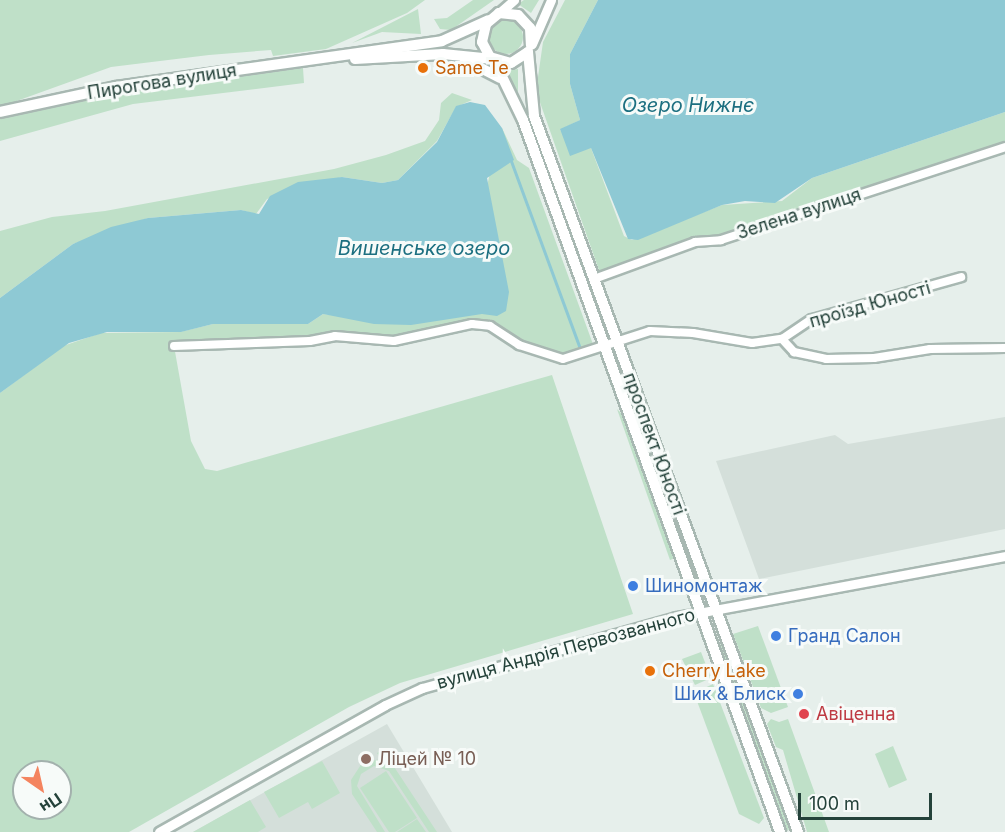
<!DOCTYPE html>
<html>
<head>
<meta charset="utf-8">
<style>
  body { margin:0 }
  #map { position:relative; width:1005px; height:832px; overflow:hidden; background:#e6efeb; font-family:Inter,sans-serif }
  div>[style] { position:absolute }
  .built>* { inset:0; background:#d4dfda }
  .green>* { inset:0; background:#bfe0c8 }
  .round { border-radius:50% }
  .water>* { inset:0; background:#8ec9d4 }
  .stream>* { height:3px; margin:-1.5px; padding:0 1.5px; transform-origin:1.5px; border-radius:1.5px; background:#8ec9d4 }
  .roads { filter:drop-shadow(2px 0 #a8b8b2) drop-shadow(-2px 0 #a8b8b2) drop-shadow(0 2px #a8b8b2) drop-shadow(0 -2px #a8b8b2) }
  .minor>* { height:8px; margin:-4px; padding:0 4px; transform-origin:4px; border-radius:4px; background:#fff }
  .tertiary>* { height:9px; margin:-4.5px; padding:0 4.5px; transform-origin:4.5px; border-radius:4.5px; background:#fff }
  .secondary>* { height:10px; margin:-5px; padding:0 5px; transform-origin:5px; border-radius:5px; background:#fff }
  .dots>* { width:16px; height:16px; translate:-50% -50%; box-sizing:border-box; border:3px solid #f7fbf9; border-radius:50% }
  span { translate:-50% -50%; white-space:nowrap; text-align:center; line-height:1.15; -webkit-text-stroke:6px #f7fbf9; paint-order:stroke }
  .food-label { font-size:18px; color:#c56008 }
  .left { translate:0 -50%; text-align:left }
  .street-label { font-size:18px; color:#24423a }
  .shop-label { font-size:18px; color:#366cbe }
  .right { translate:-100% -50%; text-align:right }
  .health-label { font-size:18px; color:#be3a42 }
  .education-label { font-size:18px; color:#785e54 }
  .water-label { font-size:20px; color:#1c6f80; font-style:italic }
  .north { position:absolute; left:12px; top:760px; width:60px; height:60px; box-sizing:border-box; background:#f7fbf9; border:2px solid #a3b1ad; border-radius:50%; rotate:146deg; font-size:16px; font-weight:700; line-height:24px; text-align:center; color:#24423a }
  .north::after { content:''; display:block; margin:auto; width:21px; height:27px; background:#f4845f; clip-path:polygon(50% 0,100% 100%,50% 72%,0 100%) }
  .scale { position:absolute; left:798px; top:793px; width:134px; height:27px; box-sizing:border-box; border:3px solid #24423a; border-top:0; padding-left:8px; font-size:18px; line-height:21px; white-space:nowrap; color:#24423a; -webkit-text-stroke:4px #f7fbf9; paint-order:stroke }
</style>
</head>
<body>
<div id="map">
  <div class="built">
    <i style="clip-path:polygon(1005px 417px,1005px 529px,759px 579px,716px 461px,835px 435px,848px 444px)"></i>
    <i style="clip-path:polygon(387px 724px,452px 832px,193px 832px)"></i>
  </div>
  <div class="green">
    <i style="clip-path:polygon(0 0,425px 0,407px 13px,326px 49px,273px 56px,271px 50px,209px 55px,111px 67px,0 107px)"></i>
    <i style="clip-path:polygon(473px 0,494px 0,451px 30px,440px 29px,434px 19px,447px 18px)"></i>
    <i style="clip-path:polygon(524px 0,539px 0,531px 13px,518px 4px)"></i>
    <i style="clip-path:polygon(565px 0,598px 0,570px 54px,570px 84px,580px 120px,560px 130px,591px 148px,624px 236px,632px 240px,722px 205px,782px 201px,812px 178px,1005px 112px,1005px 147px,721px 240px,703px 240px,601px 276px,536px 91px,543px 42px)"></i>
    <i style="clip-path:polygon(418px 9px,421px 34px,382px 32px,352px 43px)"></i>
    <i class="round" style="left:489px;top:20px;width:34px;height:34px"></i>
    <i style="clip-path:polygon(303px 68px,304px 83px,133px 104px,0 141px,0 119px,117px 94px)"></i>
    <i style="clip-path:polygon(518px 69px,518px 93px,505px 71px)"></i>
    <i style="clip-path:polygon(452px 93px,472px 100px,456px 107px,437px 141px,398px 180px,382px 183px,342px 177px,267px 199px,256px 214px,241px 210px,148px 218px,73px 244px,0 298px,0 231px,52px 217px,105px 211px,334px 169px,386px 155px,425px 141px,439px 120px,441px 103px)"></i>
    <i style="clip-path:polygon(evenodd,502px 128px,517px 160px,529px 168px,594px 347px,558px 358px,478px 324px,404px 340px,174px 346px,191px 441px,205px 469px,217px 471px,552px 375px,633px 614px,400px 683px,349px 707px,129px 832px,0 832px,0 393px,63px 346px,101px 333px,180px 332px,213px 324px,308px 324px,323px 314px,331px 315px,487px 186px,490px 173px,486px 154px,502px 128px,24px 772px,60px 772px,60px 808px,24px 808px,24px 772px)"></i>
    <i style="clip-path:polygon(617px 409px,634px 426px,680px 556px,670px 560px)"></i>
    <i style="clip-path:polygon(758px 626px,788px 707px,771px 713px,761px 708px,733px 634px)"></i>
    <i style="clip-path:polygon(722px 644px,790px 829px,786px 831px,717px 645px)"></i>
    <i style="clip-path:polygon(701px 652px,711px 678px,695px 685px,682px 659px)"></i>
    <i style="clip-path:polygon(713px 684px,764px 818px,759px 824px,739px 814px,694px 693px)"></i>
    <i style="clip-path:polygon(771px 719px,779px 722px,788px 719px,829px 832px,807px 832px,783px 750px,776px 747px,767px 724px)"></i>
    <i style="clip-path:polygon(893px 746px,907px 780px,889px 788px,875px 754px)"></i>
    <i style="clip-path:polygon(383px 750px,437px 832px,429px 832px,389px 771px,374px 766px,361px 774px,357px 786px,385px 832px,377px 832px,352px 794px,351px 780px,362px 763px,381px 759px,377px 753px)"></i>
    <i style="clip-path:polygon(322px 761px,340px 793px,312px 809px,308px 802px,279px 818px,264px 792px)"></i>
    <i style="clip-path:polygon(386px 771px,417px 818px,395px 832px,389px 832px,360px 788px)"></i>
    <i style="clip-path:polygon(250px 800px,266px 827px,258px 832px,193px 832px)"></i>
    <i style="clip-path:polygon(417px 819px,426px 832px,397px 832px)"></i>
  </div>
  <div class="water">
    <i style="clip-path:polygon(598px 0,1005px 0,1005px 112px,812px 178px,775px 203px,745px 201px,722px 205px,638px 240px,628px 239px,591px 148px,570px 156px,560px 129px,580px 120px,570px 84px,570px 54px)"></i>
    <i style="clip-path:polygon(470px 102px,485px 105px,502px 128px,514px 160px,487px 178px,509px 292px,506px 311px,497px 316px,482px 314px,411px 325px,374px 324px,323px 314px,308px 324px,213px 324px,181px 332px,107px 332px,69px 343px,0 393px,0 298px,73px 244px,111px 227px,148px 218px,241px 210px,259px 214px,270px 196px,298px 182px,342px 177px,382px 183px,398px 180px,437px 142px,456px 106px)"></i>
  </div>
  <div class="stream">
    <i style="left:511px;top:161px;width:197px;rotate:69.8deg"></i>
  </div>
  <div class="roads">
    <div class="minor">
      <i style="left:594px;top:279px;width:108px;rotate:-20.1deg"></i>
      <i style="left:695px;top:242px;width:26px;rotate:-4deg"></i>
      <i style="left:721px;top:240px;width:299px;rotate:-18.1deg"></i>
      <i style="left:782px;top:339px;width:36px;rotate:-34deg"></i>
      <i style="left:812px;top:319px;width:155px;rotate:-15.7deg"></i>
      <i style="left:174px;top:346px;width:136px;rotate:-2.1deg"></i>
      <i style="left:310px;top:341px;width:25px;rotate:-11deg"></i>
      <i style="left:335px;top:336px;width:59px;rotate:4.8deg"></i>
      <i style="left:394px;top:341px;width:80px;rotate:-12.3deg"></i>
      <i style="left:472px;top:324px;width:18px;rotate:6deg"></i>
      <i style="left:490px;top:326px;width:35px;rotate:33deg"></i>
      <i style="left:519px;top:345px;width:46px;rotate:17.7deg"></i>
      <i style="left:563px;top:359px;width:91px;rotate:-17.8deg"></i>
      <i style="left:650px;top:331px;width:43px;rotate:2.7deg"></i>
      <i style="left:693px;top:333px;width:60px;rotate:9.6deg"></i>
      <i style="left:752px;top:343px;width:30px;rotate:-8deg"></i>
      <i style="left:782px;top:339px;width:18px;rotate:47deg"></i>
      <i style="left:794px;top:352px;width:33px;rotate:12deg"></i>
      <i style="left:826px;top:359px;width:48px;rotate:-1.2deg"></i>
      <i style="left:874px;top:358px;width:57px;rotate:-9.1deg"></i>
      <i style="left:930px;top:349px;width:75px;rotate:-0.8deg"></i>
    </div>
    <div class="tertiary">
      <i style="left:499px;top:13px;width:20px;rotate:-41deg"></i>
      <i style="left:532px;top:44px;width:48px;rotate:-66.6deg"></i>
      <i style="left:159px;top:832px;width:259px;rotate:-29.3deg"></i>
      <i style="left:385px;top:705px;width:41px;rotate:-24.7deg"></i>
      <i style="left:422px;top:688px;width:264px;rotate:-15.6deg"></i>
      <i style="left:676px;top:617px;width:335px;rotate:-10.5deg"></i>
    </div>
    <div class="secondary">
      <i style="left:528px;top:52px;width:64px;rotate:84.6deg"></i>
      <i style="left:534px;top:116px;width:763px;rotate:69.76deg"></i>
      <i style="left:528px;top:52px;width:20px;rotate:147deg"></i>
      <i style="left:511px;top:63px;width:22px;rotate:-164deg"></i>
      <i style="left:490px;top:57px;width:17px;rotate:-118deg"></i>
      <i style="left:482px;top:42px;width:18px;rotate:-77deg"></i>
      <i style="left:486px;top:24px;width:17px;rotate:-40deg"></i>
      <i style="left:499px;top:13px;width:19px;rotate:6deg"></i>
      <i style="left:518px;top:15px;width:18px;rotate:47deg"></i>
      <i style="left:530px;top:28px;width:17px;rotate:87deg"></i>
      <i style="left:355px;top:59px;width:88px;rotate:-3.3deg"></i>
      <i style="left:443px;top:54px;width:50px;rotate:5.7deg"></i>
      <i style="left:465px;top:60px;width:39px;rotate:27deg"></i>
      <i style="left:494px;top:60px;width:67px;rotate:64.2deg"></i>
      <i style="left:523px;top:120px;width:757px;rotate:70.15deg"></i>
      <i style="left:0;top:112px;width:119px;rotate:-12.2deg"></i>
      <i style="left:116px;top:87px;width:329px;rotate:-8deg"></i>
      <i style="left:442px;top:41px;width:51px;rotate:-24.1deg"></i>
    </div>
  </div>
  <div class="dots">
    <i style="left:423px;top:68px;background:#e8710a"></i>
    <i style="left:633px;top:586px;background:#3f7fe0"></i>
    <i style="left:776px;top:636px;background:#3f7fe0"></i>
    <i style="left:650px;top:671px;background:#e8710a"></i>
    <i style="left:798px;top:694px;background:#3f7fe0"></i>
    <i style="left:804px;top:714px;background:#e0444e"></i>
    <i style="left:366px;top:759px;background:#8d6e63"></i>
  </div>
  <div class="food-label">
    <span class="left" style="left:435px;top:68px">Same Te</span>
    <span class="left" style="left:662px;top:671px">Cherry Lake</span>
  </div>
  <div class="street-label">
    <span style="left:162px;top:82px;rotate:-9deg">Пирогова вулиця</span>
    <span style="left:799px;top:214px;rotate:-18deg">Зелена вулиця</span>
    <span style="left:870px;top:305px;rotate:-16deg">проїзд Юності</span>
    <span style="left:654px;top:444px;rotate:70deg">проспект Юності</span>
    <span style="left:566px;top:649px;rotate:-15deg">вулиця Андрія Первозванного</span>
  </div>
  <div class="shop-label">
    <span class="left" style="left:645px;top:586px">Шиномонтаж</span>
    <span class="left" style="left:788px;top:636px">Гранд Салон</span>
    <span class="right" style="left:786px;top:694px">Шик &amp; Блиск</span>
  </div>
  <div class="health-label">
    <span class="left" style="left:816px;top:714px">Авіценна</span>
  </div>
  <div class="education-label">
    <span class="left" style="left:378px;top:759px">Ліцей № 10</span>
  </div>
  <div class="water-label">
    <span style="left:688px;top:105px">Озеро Нижнє</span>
    <span style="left:424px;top:248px">Вишенське озеро</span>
  </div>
  <div class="north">Пн</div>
  <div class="scale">100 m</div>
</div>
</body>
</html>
